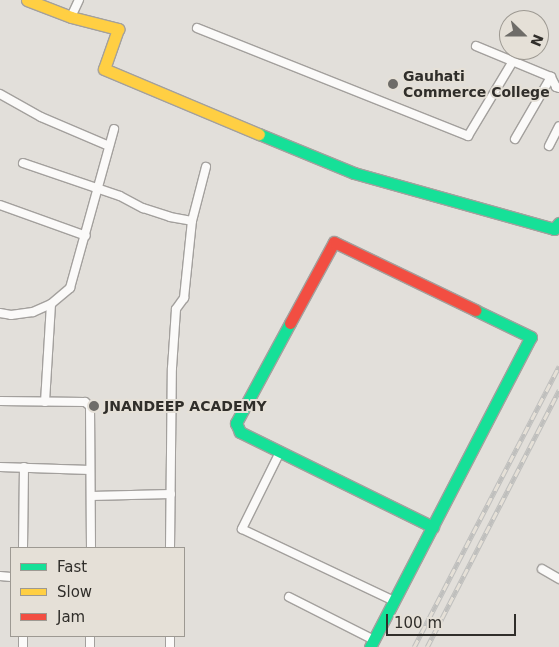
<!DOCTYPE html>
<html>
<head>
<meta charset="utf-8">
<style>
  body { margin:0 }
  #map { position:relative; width:559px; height:647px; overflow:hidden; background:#e2dfda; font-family:"DejaVu Sans",sans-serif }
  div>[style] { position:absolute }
  .roads { filter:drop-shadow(1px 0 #a3a09d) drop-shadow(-1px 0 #a3a09d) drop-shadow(0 1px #a3a09d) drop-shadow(0 -1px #a3a09d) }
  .street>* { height:8px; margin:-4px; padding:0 4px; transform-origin:4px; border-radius:4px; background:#fbfaf9 }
  .fast>* { height:11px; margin:-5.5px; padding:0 5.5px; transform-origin:5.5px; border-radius:5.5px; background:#16e098 }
  .slow>* { height:11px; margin:-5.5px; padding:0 5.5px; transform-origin:5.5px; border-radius:5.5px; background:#ffcf43 }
  .jam>* { height:11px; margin:-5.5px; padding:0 5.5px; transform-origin:5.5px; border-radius:5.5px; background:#f24e42 }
  .rail>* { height:4.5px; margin-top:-2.25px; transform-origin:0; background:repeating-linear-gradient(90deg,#e5e0d7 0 8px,#bfbfbd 0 16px); box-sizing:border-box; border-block:1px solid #bfbfbd }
  .dots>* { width:14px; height:14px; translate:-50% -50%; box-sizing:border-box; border:2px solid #e5e0d7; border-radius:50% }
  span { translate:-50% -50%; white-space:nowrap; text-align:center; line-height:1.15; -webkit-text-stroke:4px #e5e0d7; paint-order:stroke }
  .poi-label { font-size:14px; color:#302e2a; font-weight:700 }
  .left { translate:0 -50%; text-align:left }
  .legend { position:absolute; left:10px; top:547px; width:175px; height:90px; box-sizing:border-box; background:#e5e0d7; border:1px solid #9d9992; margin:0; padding:6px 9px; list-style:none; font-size:15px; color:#302e2a }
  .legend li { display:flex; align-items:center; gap:10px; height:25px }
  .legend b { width:25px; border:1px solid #9d9992 }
  .north { position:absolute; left:499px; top:10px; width:50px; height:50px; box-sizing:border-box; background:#e5e0d7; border:1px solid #9d9992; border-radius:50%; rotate:112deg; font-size:14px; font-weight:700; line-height:20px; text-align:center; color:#302e2a }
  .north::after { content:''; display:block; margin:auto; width:18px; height:22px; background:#6e6c68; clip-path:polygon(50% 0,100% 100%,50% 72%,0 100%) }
  .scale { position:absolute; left:386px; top:614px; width:130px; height:22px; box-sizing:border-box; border:2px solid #302e2a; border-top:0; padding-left:6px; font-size:15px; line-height:18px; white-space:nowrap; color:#302e2a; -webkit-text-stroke:4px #e5e0d7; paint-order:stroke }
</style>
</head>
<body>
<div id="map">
  <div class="roads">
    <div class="street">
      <i style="left:71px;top:17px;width:19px;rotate:-65deg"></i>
      <i style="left:197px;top:28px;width:292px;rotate:21.7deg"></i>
      <i style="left:468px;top:136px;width:87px;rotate:-59deg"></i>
      <i style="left:476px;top:46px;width:81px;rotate:22.5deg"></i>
      <i style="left:551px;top:77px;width:11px;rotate:63deg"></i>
      <i style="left:556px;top:87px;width:3px;rotate:18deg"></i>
      <i style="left:0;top:94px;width:47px;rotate:29.3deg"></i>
      <i style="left:41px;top:117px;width:74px;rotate:23.1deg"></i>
      <i style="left:515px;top:139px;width:72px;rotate:-59.9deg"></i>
      <i style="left:549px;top:146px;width:22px;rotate:-63deg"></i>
      <i style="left:23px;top:163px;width:102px;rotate:18.8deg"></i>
      <i style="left:120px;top:196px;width:26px;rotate:28deg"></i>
      <i style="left:143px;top:208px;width:28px;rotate:18deg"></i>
      <i style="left:170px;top:217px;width:22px;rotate:10deg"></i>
      <i style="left:0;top:205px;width:91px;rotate:19.8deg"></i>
      <i style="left:0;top:313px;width:11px;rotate:10deg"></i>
      <i style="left:11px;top:315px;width:22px;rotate:-8deg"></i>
      <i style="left:33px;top:312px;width:20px;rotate:-24deg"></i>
      <i style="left:51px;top:304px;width:25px;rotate:-40deg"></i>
      <i style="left:70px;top:288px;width:165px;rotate:-74.5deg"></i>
      <i style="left:0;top:401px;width:85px;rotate:0.7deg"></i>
      <i style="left:85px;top:402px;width:6px;rotate:39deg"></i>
      <i style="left:90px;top:406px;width:142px;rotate:89.6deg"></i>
      <i style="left:45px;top:402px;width:98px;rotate:-86.5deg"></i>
      <i style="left:280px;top:452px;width:86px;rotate:116.3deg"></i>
      <i style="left:242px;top:529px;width:168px;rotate:25.3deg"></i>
      <i style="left:0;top:467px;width:90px;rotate:1.9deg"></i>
      <i style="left:91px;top:496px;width:80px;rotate:-1.4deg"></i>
      <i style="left:23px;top:548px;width:81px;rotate:-89.3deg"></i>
      <i style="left:170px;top:548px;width:180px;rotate:-89.4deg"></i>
      <i style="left:172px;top:368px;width:59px;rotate:-86.1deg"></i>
      <i style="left:176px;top:309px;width:14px;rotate:-54deg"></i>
      <i style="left:184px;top:298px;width:77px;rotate:-84.1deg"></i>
      <i style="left:192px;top:221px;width:56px;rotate:-75.5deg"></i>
      <i style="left:542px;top:569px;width:20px;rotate:30deg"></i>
      <i style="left:0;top:576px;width:11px;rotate:5deg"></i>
      <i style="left:289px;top:597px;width:95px;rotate:26.8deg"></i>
      <i style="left:23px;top:647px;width:11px;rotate:-90deg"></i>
      <i style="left:90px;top:647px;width:11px;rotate:-90deg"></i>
      <i style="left:170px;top:647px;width:11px;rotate:-90deg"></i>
    </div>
    <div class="fast">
      <i style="left:259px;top:134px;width:103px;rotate:22.3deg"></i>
      <i style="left:354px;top:173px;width:208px;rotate:15.6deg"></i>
      <i style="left:554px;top:229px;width:8px;rotate:-50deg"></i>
      <i style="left:290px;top:323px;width:114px;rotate:118.4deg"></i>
      <i style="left:236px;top:423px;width:10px;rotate:66deg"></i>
      <i style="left:240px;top:432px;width:215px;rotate:26.2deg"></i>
      <i style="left:370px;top:647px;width:349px;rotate:-62.6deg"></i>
      <i style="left:531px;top:337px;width:62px;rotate:-154.3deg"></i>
    </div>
    <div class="slow">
      <i style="left:27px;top:0;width:47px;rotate:21.1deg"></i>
      <i style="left:71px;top:17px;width:49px;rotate:14.3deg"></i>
      <i style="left:118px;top:29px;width:42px;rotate:109.3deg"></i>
      <i style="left:104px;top:69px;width:168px;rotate:22.8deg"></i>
    </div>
    <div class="jam">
      <i style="left:290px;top:323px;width:92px;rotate:-61.5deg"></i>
      <i style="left:334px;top:242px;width:157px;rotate:25.7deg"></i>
    </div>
  </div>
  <div class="rail">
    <i style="left:414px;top:647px;width:316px;rotate:-62.7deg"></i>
    <i style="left:427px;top:647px;width:289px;rotate:-62.8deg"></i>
  </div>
  <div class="dots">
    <i style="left:393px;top:84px;background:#6e6c68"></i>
    <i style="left:94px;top:406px;background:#6e6c68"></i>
  </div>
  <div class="poi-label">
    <span class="left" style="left:403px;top:84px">Gauhati<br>Commerce College</span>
    <span class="left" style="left:104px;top:406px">JNANDEEP ACADEMY</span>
  </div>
  <ul class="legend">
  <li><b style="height:6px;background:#16e098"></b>Fast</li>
  <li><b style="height:6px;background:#ffcf43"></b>Slow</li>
  <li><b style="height:6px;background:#f24e42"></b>Jam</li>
  </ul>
  <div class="north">N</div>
  <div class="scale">100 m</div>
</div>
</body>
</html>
